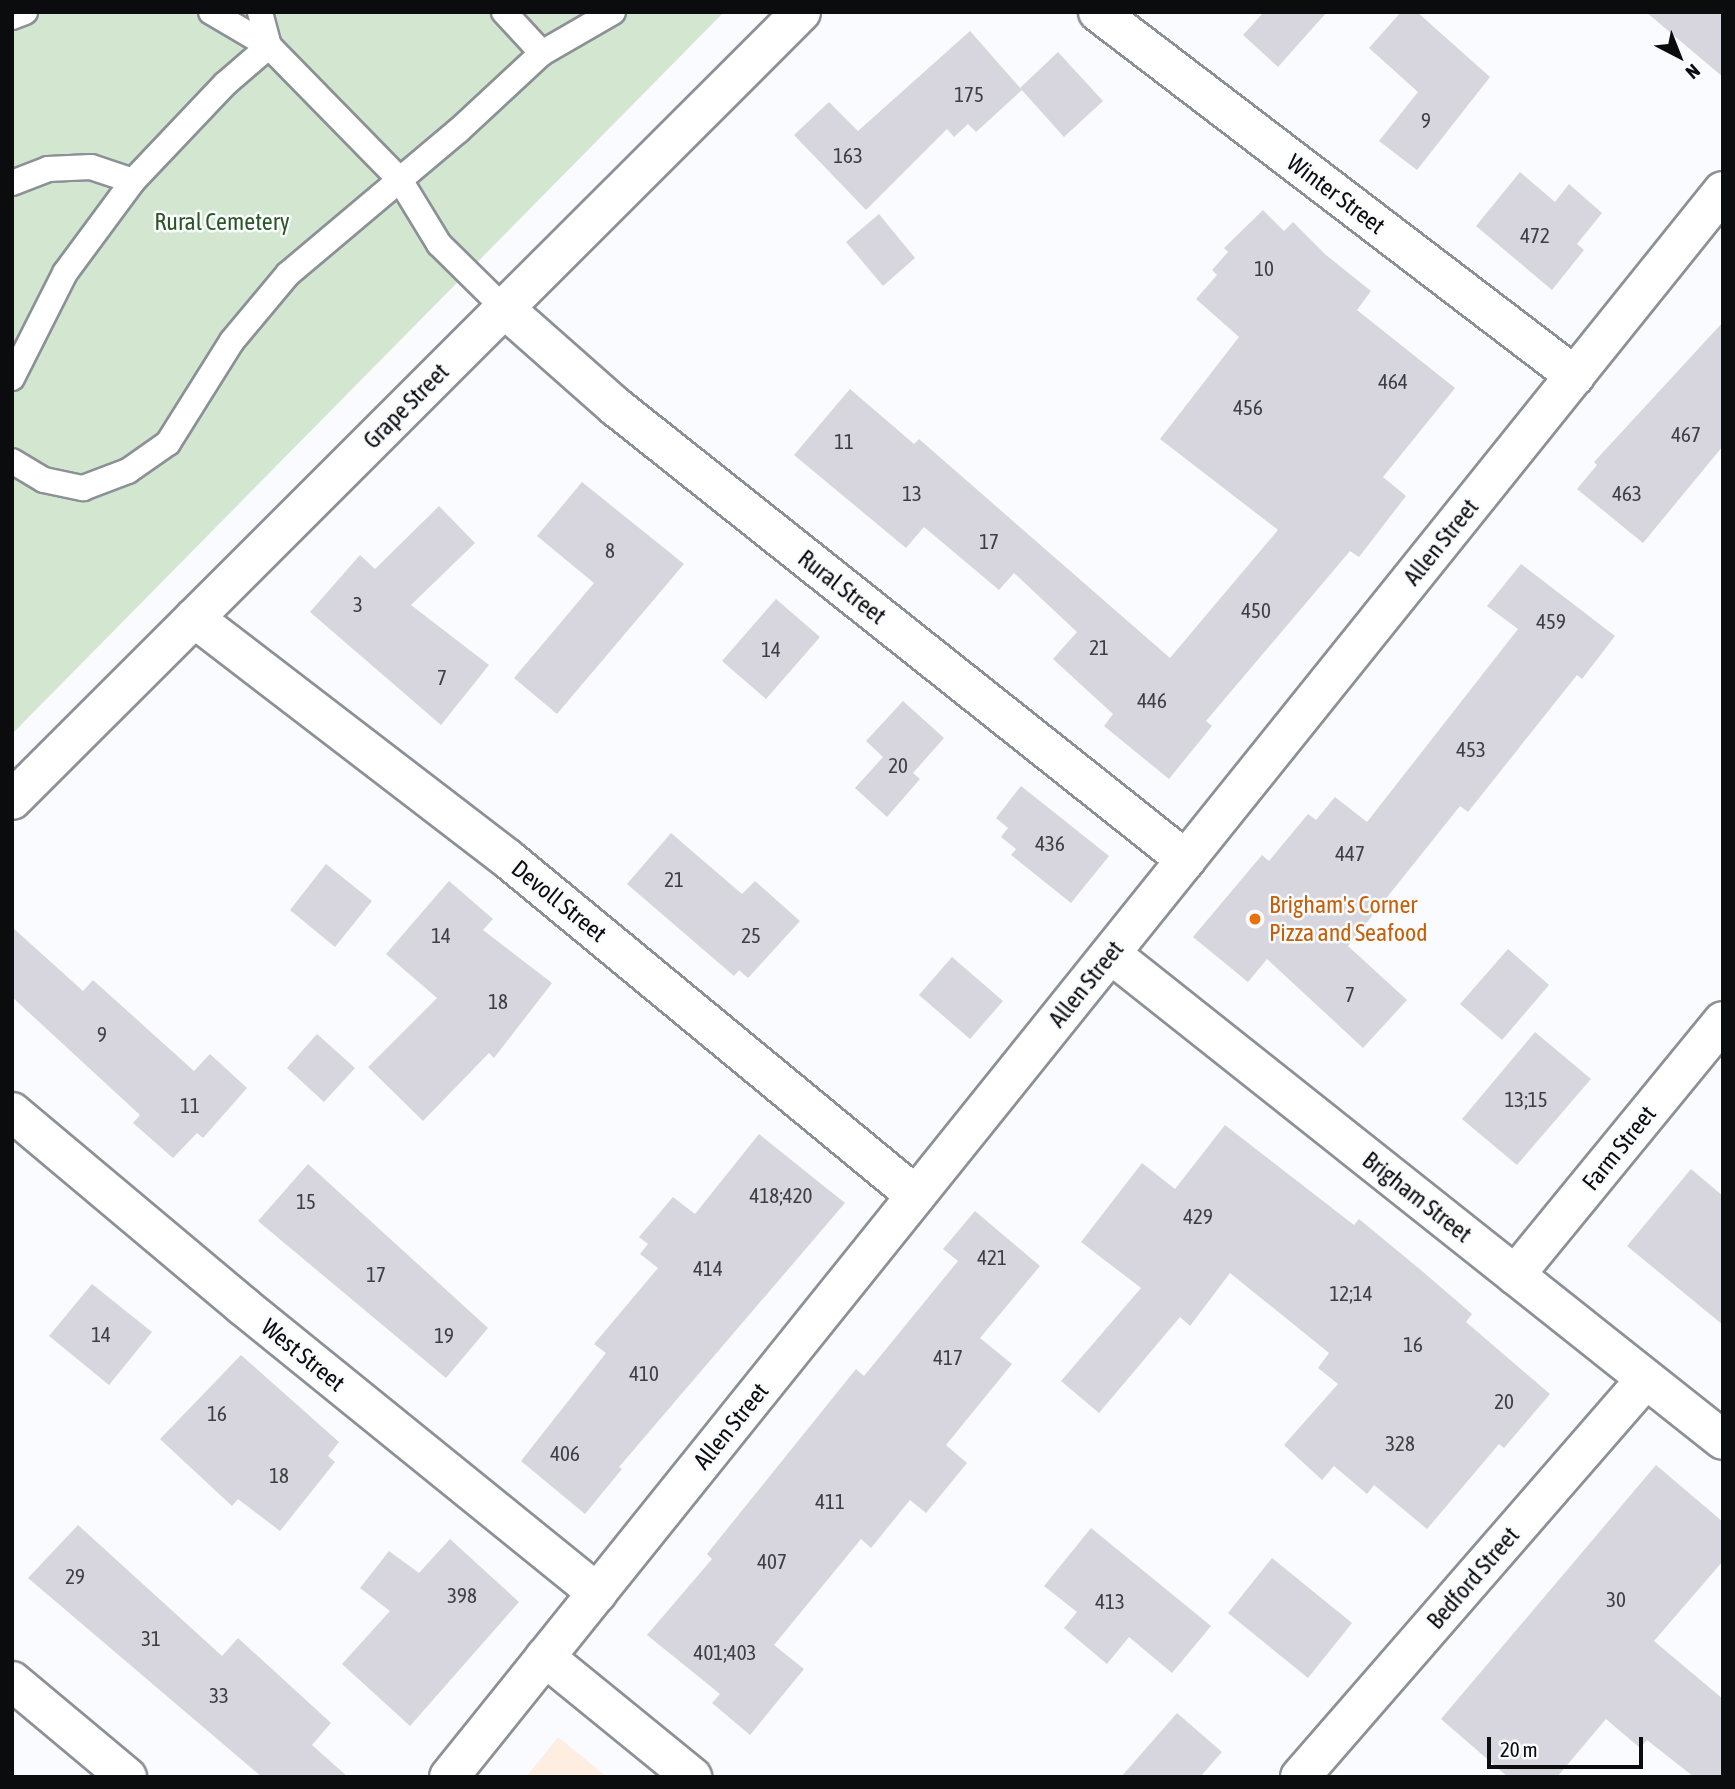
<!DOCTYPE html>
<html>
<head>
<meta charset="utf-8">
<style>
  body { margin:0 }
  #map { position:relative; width:1735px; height:1789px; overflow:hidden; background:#f9fbfe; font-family:"Asap Condensed",sans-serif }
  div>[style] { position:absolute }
  .medical>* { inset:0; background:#fdeee1 }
  .green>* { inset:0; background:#d3e7d0 }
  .building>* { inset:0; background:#d7d6de }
  .roads { filter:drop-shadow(2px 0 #8c9197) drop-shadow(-2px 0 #8c9197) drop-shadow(0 2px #8c9197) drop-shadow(0 -2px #8c9197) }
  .lane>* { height:24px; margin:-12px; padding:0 12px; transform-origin:12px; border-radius:12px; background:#fff }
  .street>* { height:38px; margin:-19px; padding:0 19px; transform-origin:19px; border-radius:19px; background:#fff }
  .secondary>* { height:38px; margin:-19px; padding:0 19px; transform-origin:19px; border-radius:19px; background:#fff }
  .dots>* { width:19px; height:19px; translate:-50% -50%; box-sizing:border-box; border:4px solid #f9fbfe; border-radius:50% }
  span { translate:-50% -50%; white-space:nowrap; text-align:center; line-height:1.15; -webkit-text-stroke:5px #f9fbfe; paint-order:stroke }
  .number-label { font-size:21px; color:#3d3e42 }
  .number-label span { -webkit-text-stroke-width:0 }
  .street-label { font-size:24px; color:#0a0c0e }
  .park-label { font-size:24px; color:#2c5525 }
  .food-label { font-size:24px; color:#c56008 }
  .left { translate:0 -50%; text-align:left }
  .frame { position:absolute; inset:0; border:14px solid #0a0c0e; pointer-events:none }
  .north { position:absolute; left:1644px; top:21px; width:70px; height:70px; -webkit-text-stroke:5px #f9fbfe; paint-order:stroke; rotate:138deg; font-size:19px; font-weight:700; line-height:28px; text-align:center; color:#0a0c0e }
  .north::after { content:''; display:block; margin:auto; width:24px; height:32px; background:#0a0c0e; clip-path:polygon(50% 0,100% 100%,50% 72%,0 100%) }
  .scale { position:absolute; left:1487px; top:1737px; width:156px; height:32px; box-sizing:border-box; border:4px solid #0a0c0e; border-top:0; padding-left:9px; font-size:21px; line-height:24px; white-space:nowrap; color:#0a0c0e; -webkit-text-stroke:5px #f9fbfe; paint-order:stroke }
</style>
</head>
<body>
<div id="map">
  <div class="medical">
    <i style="clip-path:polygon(558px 1737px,607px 1777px,526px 1777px)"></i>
  </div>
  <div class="green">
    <i style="clip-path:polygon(12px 12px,724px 12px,12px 734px)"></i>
  </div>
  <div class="building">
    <i style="clip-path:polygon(1264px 12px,1327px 12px,1278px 67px,1243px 35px)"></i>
    <i style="clip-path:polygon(1401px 12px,1417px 12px,1490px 77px,1417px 170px,1379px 141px,1418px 92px,1369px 48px)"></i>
    <i style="clip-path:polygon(1646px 12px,1723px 12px,1723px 77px)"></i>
    <i style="clip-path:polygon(970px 31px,1022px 90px,976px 132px,968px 124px,954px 137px,947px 129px,866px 210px,794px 135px,829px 102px,858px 131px)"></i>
    <i style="clip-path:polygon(1058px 52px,1103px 101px,1064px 137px,1020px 88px)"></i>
    <i style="clip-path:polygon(1520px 172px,1555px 202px,1569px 184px,1602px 213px,1577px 244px,1584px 250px,1552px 290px,1476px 226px)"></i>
    <i style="clip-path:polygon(1263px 210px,1284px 231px,1293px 222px,1326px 255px,1371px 291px,1357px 310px,1455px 388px,1383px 477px,1406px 496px,1359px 557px,1350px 551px,1206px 721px,1212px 726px,1169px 779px,1104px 726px,1113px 714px,1053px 659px,1077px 632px,1014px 573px,999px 590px,924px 527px,906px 548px,794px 455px,850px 389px,914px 444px,919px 439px,1170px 658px,1278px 530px,1160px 439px,1239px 337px,1196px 299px,1217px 275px,1212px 270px,1228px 252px,1224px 248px)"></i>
    <i style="clip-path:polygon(879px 214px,915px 258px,883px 286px,846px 242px)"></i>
    <i style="clip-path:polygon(1723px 322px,1723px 446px,1643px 543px,1577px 489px,1597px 465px,1594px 462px)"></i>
    <i style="clip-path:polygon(582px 482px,684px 564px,557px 714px,514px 678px,594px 583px,537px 536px)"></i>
    <i style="clip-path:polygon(439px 506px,475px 543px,411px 605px,489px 665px,441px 725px,310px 612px,360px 555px,375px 569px)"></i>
    <i style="clip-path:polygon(1521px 564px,1615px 636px,1582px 679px,1577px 675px,1468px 812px,1460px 806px,1348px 946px,1407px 1000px,1363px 1048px,1267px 959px,1248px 982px,1193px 937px,1262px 855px,1269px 861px,1308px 814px,1316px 820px,1335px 797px,1367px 822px,1518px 629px,1487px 606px)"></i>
    <i style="clip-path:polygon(776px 599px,820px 637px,766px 699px,722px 661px)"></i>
    <i style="clip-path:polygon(903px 701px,944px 738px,913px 773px,920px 779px,887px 817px,855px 788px,883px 757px,866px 741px)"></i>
    <i style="clip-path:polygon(1021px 786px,1109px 856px,1071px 903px,1011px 855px,1016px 849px,1001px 837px,1008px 828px,996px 818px)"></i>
    <i style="clip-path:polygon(671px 833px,742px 894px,755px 881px,800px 921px,748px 978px,739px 970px,734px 976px,627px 884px)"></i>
    <i style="clip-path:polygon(326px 864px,372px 901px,335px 947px,290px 910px)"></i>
    <i style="clip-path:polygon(449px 881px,493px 919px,483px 930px,552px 983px,494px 1058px,489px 1053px,423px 1121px,368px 1067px,437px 998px,386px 954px)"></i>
    <i style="clip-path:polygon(12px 927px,83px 991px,93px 980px,194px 1071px,210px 1054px,247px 1088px,203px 1138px,197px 1133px,173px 1158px,133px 1123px,140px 1115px,12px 997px)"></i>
    <i style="clip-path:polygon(1508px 949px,1549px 985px,1502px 1040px,1460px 1004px)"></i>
    <i style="clip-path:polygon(952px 957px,1003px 1001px,970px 1039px,919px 995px)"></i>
    <i style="clip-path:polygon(1535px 1032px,1591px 1079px,1517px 1165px,1462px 1119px)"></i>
    <i style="clip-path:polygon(317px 1034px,355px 1068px,324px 1102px,287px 1068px)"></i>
    <i style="clip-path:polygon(1225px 1125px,1354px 1225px,1359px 1219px,1422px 1271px,1472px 1314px,1466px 1322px,1550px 1394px,1504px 1448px,1499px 1444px,1427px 1529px,1374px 1485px,1367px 1494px,1334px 1466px,1322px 1480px,1284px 1445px,1338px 1384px,1318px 1368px,1329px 1353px,1230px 1273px,1190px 1326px,1180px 1317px,1099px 1413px,1061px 1381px,1141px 1288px,1081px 1242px,1142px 1163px,1175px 1189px)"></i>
    <i style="clip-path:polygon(759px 1134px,845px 1203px,619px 1467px,622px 1469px,585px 1514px,521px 1461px,606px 1353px,594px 1344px,658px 1268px,640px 1254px,648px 1244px,639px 1237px,673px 1197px,695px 1214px)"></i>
    <i style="clip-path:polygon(308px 1164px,488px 1328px,446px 1378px,258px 1221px)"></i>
    <i style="clip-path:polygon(1691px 1169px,1723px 1196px,1723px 1325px,1627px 1246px)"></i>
    <i style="clip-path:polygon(975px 1211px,1040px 1266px,980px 1338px,1012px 1364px,946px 1445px,967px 1463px,926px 1513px,910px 1500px,871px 1548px,861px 1539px,774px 1645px,804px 1669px,750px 1735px,712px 1703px,720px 1694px,647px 1635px,712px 1559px,707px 1554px,856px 1369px,864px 1376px,958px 1261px,943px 1249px)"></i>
    <i style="clip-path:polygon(92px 1284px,152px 1332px,109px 1385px,49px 1336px)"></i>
    <i style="clip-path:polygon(241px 1355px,339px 1442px,328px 1456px,335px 1462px,280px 1531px,238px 1499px,232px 1506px,160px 1439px)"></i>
    <i style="clip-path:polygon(1656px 1465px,1723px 1522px,1723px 1561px,1654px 1641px,1723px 1699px,1723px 1777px,1694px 1777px,1647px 1740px,1640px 1748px,1606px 1719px,1557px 1777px,1508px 1777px,1441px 1719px)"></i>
    <i style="clip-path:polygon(78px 1525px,222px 1656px,238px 1638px,331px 1723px,312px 1745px,348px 1777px,262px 1777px,28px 1578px)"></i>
    <i style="clip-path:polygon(1091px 1528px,1211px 1626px,1172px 1673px,1129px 1637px,1107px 1664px,1064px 1628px,1077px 1612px,1044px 1586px)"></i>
    <i style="clip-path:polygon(450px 1539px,519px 1602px,410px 1726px,342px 1664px,390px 1611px,360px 1588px,389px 1551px,419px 1573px)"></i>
    <i style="clip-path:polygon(1272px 1558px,1352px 1623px,1308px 1678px,1228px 1613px)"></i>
    <i style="clip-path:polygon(1177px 1713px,1222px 1752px,1200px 1777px,1121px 1777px)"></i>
  </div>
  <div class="roads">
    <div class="lane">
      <i style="left:211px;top:12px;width:67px;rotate:30.4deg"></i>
      <i style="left:269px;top:46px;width:35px;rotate:-105deg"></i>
      <i style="left:504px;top:12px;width:56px;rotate:47.2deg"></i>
      <i style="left:12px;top:17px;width:14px;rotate:-21deg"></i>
      <i style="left:12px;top:183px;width:39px;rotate:-21deg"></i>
      <i style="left:48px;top:169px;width:43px;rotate:-2.7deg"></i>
      <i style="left:91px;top:167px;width:44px;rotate:18.4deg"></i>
      <i style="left:133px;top:181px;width:134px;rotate:-46.5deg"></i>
      <i style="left:225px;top:84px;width:58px;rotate:-40.8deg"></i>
      <i style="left:269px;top:46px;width:187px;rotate:45.6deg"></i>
      <i style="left:400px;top:180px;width:75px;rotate:58.6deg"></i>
      <i style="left:439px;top:244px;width:91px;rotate:44.6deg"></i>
      <i style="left:12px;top:378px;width:118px;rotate:-63.2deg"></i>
      <i style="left:65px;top:273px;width:114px;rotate:-53.5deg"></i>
      <i style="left:12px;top:461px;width:37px;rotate:31deg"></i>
      <i style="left:44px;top:480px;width:40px;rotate:12deg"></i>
      <i style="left:83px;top:488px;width:48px;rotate:-20.7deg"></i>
      <i style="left:128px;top:471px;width:49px;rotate:-35deg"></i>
      <i style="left:168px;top:443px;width:120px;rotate:-57.9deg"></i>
      <i style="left:232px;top:341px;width:87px;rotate:-50.1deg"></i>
      <i style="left:288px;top:274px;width:222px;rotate:-40.1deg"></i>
      <i style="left:458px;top:131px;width:115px;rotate:-42.9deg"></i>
      <i style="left:542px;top:53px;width:82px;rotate:-30deg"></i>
    </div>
    <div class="street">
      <i style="left:1098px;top:12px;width:600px;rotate:37.35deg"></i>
      <i style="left:504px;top:308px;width:149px;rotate:41.5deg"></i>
      <i style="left:616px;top:407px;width:728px;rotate:38.48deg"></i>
      <i style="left:194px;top:618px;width:396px;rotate:37.5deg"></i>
      <i style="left:508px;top:859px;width:528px;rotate:39.54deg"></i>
      <i style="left:12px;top:800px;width:1115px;rotate:-44.96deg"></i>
      <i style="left:1111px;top:954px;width:781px;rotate:38.45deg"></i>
      <i style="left:12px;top:1112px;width:302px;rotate:40deg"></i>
      <i style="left:243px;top:1306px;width:456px;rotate:39deg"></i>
      <i style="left:1515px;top:1275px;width:328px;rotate:-50.7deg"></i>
      <i style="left:545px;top:1657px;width:190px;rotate:39.2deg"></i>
      <i style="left:12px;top:1681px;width:150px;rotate:39.9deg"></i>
      <i style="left:1300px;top:1777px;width:527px;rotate:-49deg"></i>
    </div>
    <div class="secondary">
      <i style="left:449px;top:1777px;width:2034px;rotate:-51.23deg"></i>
    </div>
  </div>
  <div class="dots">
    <i style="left:1255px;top:919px;background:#e8710a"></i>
  </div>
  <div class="number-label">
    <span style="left:969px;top:94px">175</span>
    <span style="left:1426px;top:120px">9</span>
    <span style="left:848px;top:155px">163</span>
    <span style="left:1535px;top:235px">472</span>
    <span style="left:1264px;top:268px">10</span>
    <span style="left:1393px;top:381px">464</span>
    <span style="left:1248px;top:407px">456</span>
    <span style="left:1686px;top:434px">467</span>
    <span style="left:844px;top:441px">11</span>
    <span style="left:912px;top:493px">13</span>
    <span style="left:1627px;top:493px">463</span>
    <span style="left:989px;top:541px">17</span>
    <span style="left:610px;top:550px">8</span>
    <span style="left:358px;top:604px">3</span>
    <span style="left:1256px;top:610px">450</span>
    <span style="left:1551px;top:621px">459</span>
    <span style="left:1099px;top:647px">21</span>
    <span style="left:771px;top:649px">14</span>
    <span style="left:442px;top:677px">7</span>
    <span style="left:1152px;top:700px">446</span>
    <span style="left:1471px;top:749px">453</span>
    <span style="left:898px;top:765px">20</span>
    <span style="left:1050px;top:843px">436</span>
    <span style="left:1350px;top:853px">447</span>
    <span style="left:674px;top:879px">21</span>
    <span style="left:441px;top:935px">14</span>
    <span style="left:751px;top:935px">25</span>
    <span style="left:1350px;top:994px">7</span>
    <span style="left:498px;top:1001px">18</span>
    <span style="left:102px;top:1034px">9</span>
    <span style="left:1526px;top:1099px">13;15</span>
    <span style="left:190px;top:1105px">11</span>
    <span style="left:781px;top:1195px">418;420</span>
    <span style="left:306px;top:1201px">15</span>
    <span style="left:1198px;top:1216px">429</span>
    <span style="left:992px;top:1257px">421</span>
    <span style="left:708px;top:1268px">414</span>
    <span style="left:376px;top:1274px">17</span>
    <span style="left:1351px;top:1293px">12;14</span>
    <span style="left:101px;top:1334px">14</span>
    <span style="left:444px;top:1335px">19</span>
    <span style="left:1413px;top:1344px">16</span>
    <span style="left:948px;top:1357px">417</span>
    <span style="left:644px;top:1373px">410</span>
    <span style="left:1504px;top:1401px">20</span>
    <span style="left:217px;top:1413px">16</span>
    <span style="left:1400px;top:1443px">328</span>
    <span style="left:565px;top:1453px">406</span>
    <span style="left:279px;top:1475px">18</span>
    <span style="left:830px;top:1501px">411</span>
    <span style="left:772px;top:1561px">407</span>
    <span style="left:75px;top:1576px">29</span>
    <span style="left:462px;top:1595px">398</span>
    <span style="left:1616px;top:1599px">30</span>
    <span style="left:1110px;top:1601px">413</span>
    <span style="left:151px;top:1638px">31</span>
    <span style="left:725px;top:1652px">401;403</span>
    <span style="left:219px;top:1695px">33</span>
  </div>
  <div class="street-label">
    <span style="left:1336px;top:194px;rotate:37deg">Winter Street</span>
    <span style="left:406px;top:406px;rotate:-45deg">Grape Street</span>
    <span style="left:1441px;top:542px;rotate:-51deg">Allen Street</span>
    <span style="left:842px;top:587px;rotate:38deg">Rural Street</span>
    <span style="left:559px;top:901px;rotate:39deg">Devoll Street</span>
    <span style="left:1086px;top:984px;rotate:-51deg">Allen Street</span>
    <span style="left:1619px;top:1148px;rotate:-51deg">Farm Street</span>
    <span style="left:1417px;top:1197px;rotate:38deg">Brigham Street</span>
    <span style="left:303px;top:1355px;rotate:39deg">West Street</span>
    <span style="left:731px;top:1426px;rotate:-51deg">Allen Street</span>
    <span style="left:1473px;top:1578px;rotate:-49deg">Bedford Street</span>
  </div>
  <div class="park-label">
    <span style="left:222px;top:222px">Rural Cemetery</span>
  </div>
  <div class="food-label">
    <span class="left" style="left:1269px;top:919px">Brigham's Corner<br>Pizza and Seafood</span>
  </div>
  <div class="frame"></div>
  <div class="north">N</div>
  <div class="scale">20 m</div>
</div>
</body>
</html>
